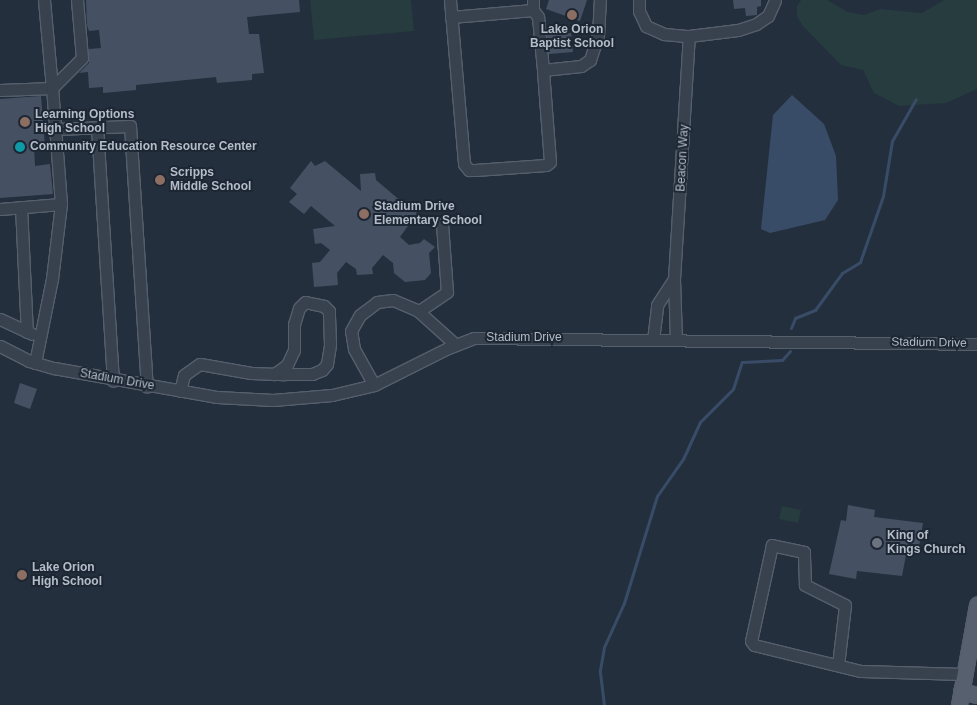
<!DOCTYPE html>
<html>
<head>
<meta charset="utf-8">
<style>
  body { margin:0 }
  #map { position:relative; width:977px; height:705px; overflow:hidden; background:#242f3e; font-family:Arial,sans-serif }
  div>[style] { position:absolute }
  .green>* { inset:0; background:#263c3f }
  .water>* { inset:0; background:#394c67 }
  .stream>* { height:3px; margin:-1.5px; padding:0 1.5px; transform-origin:1.5px; border-radius:1.5px; background:#394c67 }
  .building>* { inset:0; background:#455162 }
  .roads { filter:drop-shadow(1px 0 #565f6c) drop-shadow(-1px 0 #565f6c) drop-shadow(0 1px #565f6c) drop-shadow(0 -1px #565f6c) }
  .minor>* { height:11px; margin:-5.5px; padding:0 5.5px; transform-origin:5.5px; border-radius:5.5px; background:#38414e }
  .major>* { height:15px; margin:-7.5px; padding:0 7.5px; transform-origin:7.5px; border-radius:7.5px; background:#56606e }
  .dots>* { width:14px; height:14px; translate:-50% -50%; box-sizing:border-box; border:2px solid #1d2633; border-radius:50% }
  span { translate:-50% -50%; white-space:nowrap; text-align:center; line-height:1.15; -webkit-text-stroke:4px #1d2633; paint-order:stroke }
  .poi-label { font-size:12px; color:#b4bcc9; font-weight:700 }
  .left { translate:0 -50%; text-align:left }
  .street-label { font-size:12px; color:#b4bcc9 }
</style>
</head>
<body>
<div id="map">
  <div class="green">
    <i style="clip-path:polygon(310px 0,411px 0,414px 31px,314px 40px)"></i>
    <i style="clip-path:polygon(801px 0,827px 0,848px 12px,864px 15px,880px 9px,922px 13px,944px 0,977px 0,977px 89px,946px 103px,899px 106px,874px 93px,863px 70px,841px 65px,803px 26px,797px 17px,797px 6px)"></i>
    <i style="clip-path:polygon(782px 506px,801px 510px,798px 523px,779px 519px)"></i>
  </div>
  <div class="water">
    <i style="clip-path:polygon(792px 95px,824px 124px,836px 156px,838px 200px,825px 220px,770px 233px,761px 229px,773px 115px)"></i>
  </div>
  <div class="stream">
    <i style="left:791px;top:328px;width:11px;rotate:-68deg"></i>
    <i style="left:795px;top:318px;width:22px;rotate:-22deg"></i>
    <i style="left:815px;top:310px;width:46px;rotate:-53.9deg"></i>
    <i style="left:842px;top:273px;width:21px;rotate:-31deg"></i>
    <i style="left:860px;top:262px;width:70px;rotate:-70.8deg"></i>
    <i style="left:883px;top:196px;width:56px;rotate:-80.7deg"></i>
    <i style="left:892px;top:141px;width:48px;rotate:-60.3deg"></i>
    <i style="left:604px;top:705px;width:35px;rotate:-97deg"></i>
    <i style="left:600px;top:670px;width:23px;rotate:-80deg"></i>
    <i style="left:604px;top:647px;width:48px;rotate:-65.6deg"></i>
    <i style="left:624px;top:603px;width:112px;rotate:-72.9deg"></i>
    <i style="left:657px;top:496px;width:45px;rotate:-54.9deg"></i>
    <i style="left:683px;top:459px;width:41px;rotate:-65.3deg"></i>
    <i style="left:700px;top:422px;width:47px;rotate:-45deg"></i>
    <i style="left:733px;top:389px;width:28px;rotate:-72deg"></i>
    <i style="left:742px;top:362px;width:40px;rotate:-2.9deg"></i>
    <i style="left:782px;top:360px;width:12px;rotate:-48deg"></i>
  </div>
  <div class="building">
    <i style="clip-path:polygon(86px 0,299px 0,300px 12px,247px 17px,249px 34px,259px 34px,264px 73px,252px 74px,252px 80px,217px 83px,216px 77px,136px 85px,136px 90px,103px 93px,103px 87px,89px 88px,88px 72px,79px 73px,89px 63px,89px 49px,101px 48px,99px 30px,89px 31px,87px 25px)"></i>
    <i style="clip-path:polygon(549px 0,587px 0,580px 21px,546px 9px)"></i>
    <i style="clip-path:polygon(733px 0,761px 0,761px 6px,757px 7px,757px 15px,746px 16px,745px 8px,734px 9px)"></i>
    <i style="clip-path:polygon(571px 33px,573px 52px,549px 54px,547px 35px)"></i>
    <i style="clip-path:polygon(41px 96px,45px 146px,34px 147px,35px 166px,50px 164px,53px 194px,0 198px,0 99px)"></i>
    <i style="clip-path:polygon(311px 161px,315px 166px,325px 161px,361px 191px,360px 174px,375px 173px,376px 180px,409px 208px,416px 207px,417px 223px,410px 223px,400px 237px,409px 245px,420px 243px,424px 239px,435px 247px,429px 253px,431px 273px,425px 280px,405px 282px,394px 273px,393px 263px,383px 255px,372px 268px,373px 274px,357px 275px,356px 269px,346px 262px,337px 273px,338px 285px,314px 287px,312px 263px,320px 262px,330px 250px,321px 243px,315px 244px,313px 229px,335px 226px,311px 206px,304px 214px,289px 202px,297px 194px,290px 188px)"></i>
    <i style="clip-path:polygon(20px 383px,37px 389px,30px 409px,14px 403px)"></i>
    <i style="clip-path:polygon(848px 505px,875px 510px,874px 517px,923px 523px,918px 552px,907px 550px,902px 576px,857px 571px,856px 579px,829px 574px,841px 520px,846px 521px)"></i>
  </div>
  <div class="roads">
    <div class="minor">
      <i style="left:450px;top:0;width:165px;rotate:85.1deg"></i>
      <i style="left:464px;top:164px;width:8px;rotate:50deg"></i>
      <i style="left:469px;top:170px;width:6px"></i>
      <i style="left:475px;top:170px;width:71px;rotate:-4deg"></i>
      <i style="left:546px;top:165px;width:5px;rotate:-37deg"></i>
      <i style="left:550px;top:162px;width:92px;rotate:-94.4deg"></i>
      <i style="left:543px;top:70px;width:38px;rotate:-6deg"></i>
      <i style="left:581px;top:66px;width:11px;rotate:-34deg"></i>
      <i style="left:590px;top:60px;width:25px;rotate:-72deg"></i>
      <i style="left:598px;top:36px;width:36px;rotate:-87deg"></i>
      <i style="left:533px;top:0;width:10px;rotate:90deg"></i>
      <i style="left:533px;top:10px;width:9px;rotate:54deg"></i>
      <i style="left:538px;top:17px;width:53px;rotate:84.6deg"></i>
      <i style="left:639px;top:0;width:11px;rotate:90deg"></i>
      <i style="left:639px;top:11px;width:17px;rotate:65deg"></i>
      <i style="left:646px;top:26px;width:20px;rotate:24deg"></i>
      <i style="left:664px;top:34px;width:25px;rotate:5deg"></i>
      <i style="left:689px;top:36px;width:49px;rotate:-7deg"></i>
      <i style="left:738px;top:30px;width:19px;rotate:-18deg"></i>
      <i style="left:756px;top:24px;width:14px;rotate:-34deg"></i>
      <i style="left:768px;top:16px;width:17px;rotate:-66deg"></i>
      <i style="left:451px;top:17px;width:82px;rotate:-4.9deg"></i>
      <i style="left:0;top:90px;width:52px;rotate:-2.2deg"></i>
      <i style="left:52px;top:88px;width:88px;rotate:-95.2deg"></i>
      <i style="left:97px;top:127px;width:254px;rotate:86.4deg"></i>
      <i style="left:56px;top:129px;width:74px;rotate:-2.3deg"></i>
      <i style="left:130px;top:126px;width:261px;rotate:86.3deg"></i>
      <i style="left:21px;top:207px;width:125px;rotate:87.3deg"></i>
      <i style="left:0;top:209px;width:61px;rotate:-4.7deg"></i>
      <i style="left:419px;top:311px;width:34px;rotate:-34deg"></i>
      <i style="left:447px;top:292px;width:68px;rotate:-94.2deg"></i>
      <i style="left:0;top:319px;width:35px;rotate:25deg"></i>
      <i style="left:653px;top:340px;width:35px;rotate:-83deg"></i>
      <i style="left:657px;top:305px;width:31px;rotate:-57deg"></i>
      <i style="left:676px;top:340px;width:61px;rotate:-91.9deg"></i>
      <i style="left:674px;top:279px;width:243px;rotate:-86.5deg"></i>
      <i style="left:0;top:346px;width:33px;rotate:27deg"></i>
      <i style="left:29px;top:361px;width:26px;rotate:16deg"></i>
      <i style="left:54px;top:368px;width:166px;rotate:10.1deg"></i>
      <i style="left:217px;top:397px;width:56px;rotate:3.1deg"></i>
      <i style="left:273px;top:400px;width:59px;rotate:-4.8deg"></i>
      <i style="left:332px;top:395px;width:43px;rotate:-13.4deg"></i>
      <i style="left:374px;top:385px;width:83px;rotate:-26.6deg"></i>
      <i style="left:448px;top:348px;width:28px;rotate:-21deg"></i>
      <i style="left:474px;top:338px;width:503px;rotate:0.68deg"></i>
      <i style="left:35px;top:363px;width:86px;rotate:-78.6deg"></i>
      <i style="left:52px;top:279px;width:76px;rotate:-83.2deg"></i>
      <i style="left:61px;top:204px;width:116px;rotate:-94.4deg"></i>
      <i style="left:52px;top:88px;width:42px;rotate:-45deg"></i>
      <i style="left:82px;top:58px;width:58px;rotate:-94.9deg"></i>
      <i style="left:374px;top:385px;width:41px;rotate:-119.1deg"></i>
      <i style="left:354px;top:349px;width:18px;rotate:-99deg"></i>
      <i style="left:351px;top:331px;width:18px;rotate:-61deg"></i>
      <i style="left:360px;top:315px;width:21px;rotate:-37deg"></i>
      <i style="left:377px;top:302px;width:16px;rotate:-7deg"></i>
      <i style="left:393px;top:300px;width:26px;rotate:23deg"></i>
      <i style="left:417px;top:310px;width:52px;rotate:41.9deg"></i>
      <i style="left:180px;top:391px;width:16px;rotate:-76deg"></i>
      <i style="left:184px;top:375px;width:19px;rotate:-35deg"></i>
      <i style="left:200px;top:364px;width:52px;rotate:10deg"></i>
      <i style="left:251px;top:373px;width:34px;rotate:2deg"></i>
      <i style="left:285px;top:374px;width:27px"></i>
      <i style="left:312px;top:374px;width:11px;rotate:-22deg"></i>
      <i style="left:322px;top:370px;width:8px;rotate:-50deg"></i>
      <i style="left:327px;top:364px;width:20px;rotate:-81deg"></i>
      <i style="left:330px;top:344px;width:33px;rotate:-92deg"></i>
      <i style="left:329px;top:311px;width:7px;rotate:-135deg"></i>
      <i style="left:324px;top:306px;width:19px;rotate:-168deg"></i>
      <i style="left:305px;top:302px;width:8px;rotate:135deg"></i>
      <i style="left:299px;top:308px;width:17px;rotate:107deg"></i>
      <i style="left:294px;top:324px;width:26px;rotate:90deg"></i>
      <i style="left:294px;top:350px;width:17px;rotate:115deg"></i>
      <i style="left:287px;top:365px;width:16px;rotate:145deg"></i>
      <i style="left:838px;top:665px;width:60px;rotate:-83.3deg"></i>
      <i style="left:845px;top:605px;width:45px;rotate:-153.4deg"></i>
      <i style="left:805px;top:585px;width:33px;rotate:-92deg"></i>
      <i style="left:804px;top:552px;width:33px;rotate:-168deg"></i>
      <i style="left:772px;top:545px;width:98px;rotate:102.3deg"></i>
      <i style="left:751px;top:641px;width:5px;rotate:53deg"></i>
      <i style="left:754px;top:645px;width:110px;rotate:13.7deg"></i>
      <i style="left:861px;top:671px;width:103px;rotate:1.7deg"></i>
    </div>
    <div class="major">
      <i style="left:961px;top:691px;width:16px;rotate:14deg"></i>
      <i style="left:959px;top:705px;width:102px;rotate:-79.8deg"></i>
    </div>
  </div>
  <div class="dots">
    <i style="left:572px;top:15px;background:#8d6e63"></i>
    <i style="left:25px;top:122px;background:#8d6e63"></i>
    <i style="left:20px;top:147px;background:#0f9aa8"></i>
    <i style="left:160px;top:180px;background:#8d6e63"></i>
    <i style="left:364px;top:214px;background:#8d6e63"></i>
    <i style="left:877px;top:543px;background:#6b7280"></i>
    <i style="left:22px;top:575px;background:#8d6e63"></i>
  </div>
  <div class="poi-label">
    <span style="left:572px;top:37px">Lake Orion<br>Baptist School</span>
    <span class="left" style="left:35px;top:122px">Learning Options<br>High School</span>
    <span class="left" style="left:30px;top:147px">Community Education Resource Center</span>
    <span class="left" style="left:170px;top:180px">Scripps<br>Middle School</span>
    <span class="left" style="left:374px;top:214px">Stadium Drive<br>Elementary School</span>
    <span class="left" style="left:887px;top:543px">King of<br>Kings Church</span>
    <span class="left" style="left:32px;top:575px">Lake Orion<br>High School</span>
  </div>
  <div class="street-label">
    <span style="left:683px;top:158px;rotate:-87deg">Beacon Way</span>
    <span style="left:524px;top:338px">Stadium Drive</span>
    <span style="left:929px;top:343px;rotate:1deg">Stadium Drive</span>
    <span style="left:117px;top:380px;rotate:10deg">Stadium Drive</span>
  </div>
</div>
</body>
</html>
